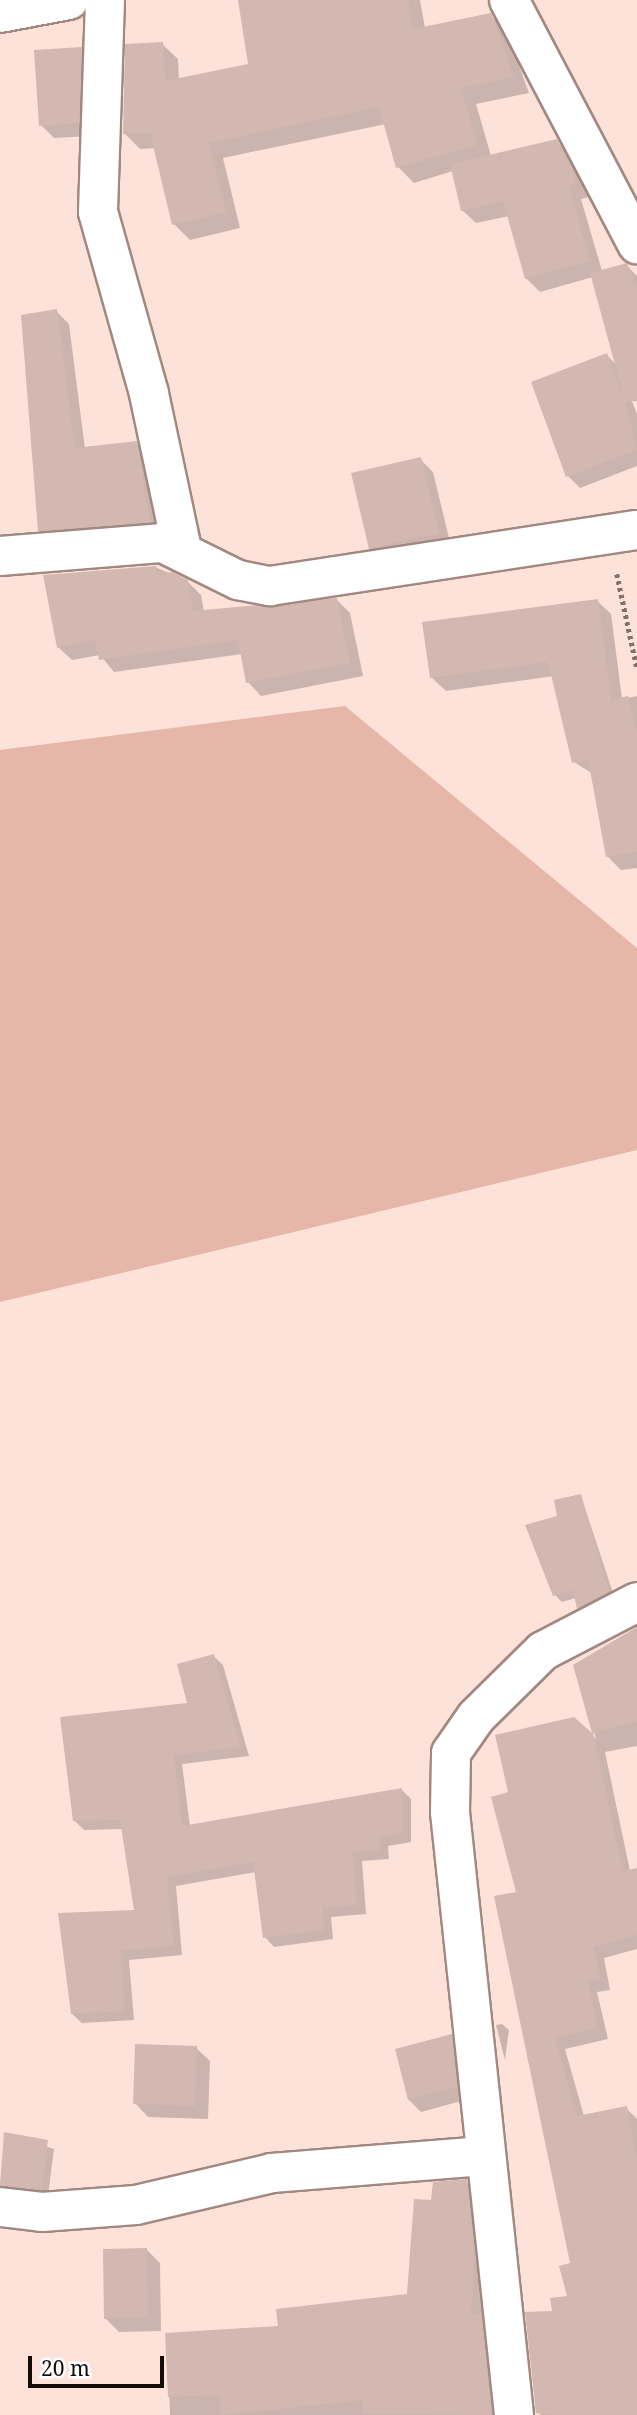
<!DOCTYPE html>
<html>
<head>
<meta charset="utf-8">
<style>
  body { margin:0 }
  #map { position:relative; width:637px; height:2415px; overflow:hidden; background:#fde2d9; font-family:"Noto Serif",serif }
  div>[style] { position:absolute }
  .green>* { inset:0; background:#e6b6a8 }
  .shadow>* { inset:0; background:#0003 }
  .building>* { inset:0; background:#d2b8b0 }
  .path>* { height:4.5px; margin-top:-2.25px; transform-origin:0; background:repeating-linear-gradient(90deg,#81706a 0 3.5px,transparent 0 7px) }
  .roads { filter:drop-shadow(2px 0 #a18880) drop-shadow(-2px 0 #a18880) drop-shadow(0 2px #a18880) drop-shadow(0 -2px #a18880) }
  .street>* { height:38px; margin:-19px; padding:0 19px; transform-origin:19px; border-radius:19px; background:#fff }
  span { translate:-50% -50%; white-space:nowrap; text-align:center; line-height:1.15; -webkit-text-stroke:5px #fff; paint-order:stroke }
  .scale { position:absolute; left:28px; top:2356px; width:136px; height:32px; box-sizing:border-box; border:4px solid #140c09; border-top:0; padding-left:9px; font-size:21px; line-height:24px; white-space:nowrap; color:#140c09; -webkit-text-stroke:5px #fff; paint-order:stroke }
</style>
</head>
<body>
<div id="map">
  <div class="green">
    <i style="clip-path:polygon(345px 706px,637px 948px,637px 1150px,0 1302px,0 750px)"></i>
  </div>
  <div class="shadow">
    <i style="clip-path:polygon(239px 0,420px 0,425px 28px,490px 15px,506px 30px,529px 93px,476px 104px,491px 156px,556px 141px,570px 154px,585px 184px,589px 197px,581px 199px,602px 271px,626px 265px,637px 276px,637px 352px,593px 277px,540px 292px,527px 279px,509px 216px,476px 223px,462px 210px,453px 171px,414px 183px,398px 167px,386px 124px,223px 158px,240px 228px,190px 240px,174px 224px,156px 148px,140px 149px,124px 133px,162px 44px,178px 59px,179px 80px,250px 65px)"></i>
    <i style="clip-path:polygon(81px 49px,94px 62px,92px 136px,54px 138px,41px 125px)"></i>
    <i style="clip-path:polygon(56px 311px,69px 324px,85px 449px,136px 443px,149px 456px,162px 534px,52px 543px,39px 530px)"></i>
    <i style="clip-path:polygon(607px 355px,619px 368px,637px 414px,637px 466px,580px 488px,568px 476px)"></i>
    <i style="clip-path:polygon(420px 459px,433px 472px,451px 546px,384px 561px,370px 548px)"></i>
    <i style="clip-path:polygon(155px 567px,187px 581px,201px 595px,204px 612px,337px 600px,350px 613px,363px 676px,261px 696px,248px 682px,242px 654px,114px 672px,100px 655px,72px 660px,58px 647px)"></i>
    <i style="clip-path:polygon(597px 601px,611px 614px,622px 699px,637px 696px,637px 868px,621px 870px,608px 857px,593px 774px,574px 762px,554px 676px,446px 691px,432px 678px)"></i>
    <i style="clip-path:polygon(581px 1496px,615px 1599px,585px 1615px,576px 1598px,562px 1602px,555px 1595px,559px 1517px)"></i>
    <i style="clip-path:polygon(637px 1628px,637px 1746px,605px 1752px,630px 1871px,637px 1869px,637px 1949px,604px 1958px,610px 1990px,597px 1992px,608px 2039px,565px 2049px,584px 2116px,626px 2108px,637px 2119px,637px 2415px,540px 2415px,554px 2313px,569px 2297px,572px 2264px,518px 1894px,510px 1794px,574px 1719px,596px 1739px,575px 1665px)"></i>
    <i style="clip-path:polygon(213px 1656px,223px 1665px,249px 1756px,182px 1764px,190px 1826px,402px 1790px,411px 1799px,411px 1842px,388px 1846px,389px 1859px,362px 1861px,366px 1914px,331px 1917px,333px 1939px,274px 1947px,265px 1937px,256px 1872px,176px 1886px,182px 1955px,129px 1960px,134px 2020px,82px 2023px,72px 2014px,136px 1911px,123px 1829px,84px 1830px,74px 1820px,189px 1704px)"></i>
    <i style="clip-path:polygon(502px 2024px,509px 2030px,505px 2060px,496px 2025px)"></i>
    <i style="clip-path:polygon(451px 2036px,463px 2048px,465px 2100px,421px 2112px,409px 2100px)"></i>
    <i style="clip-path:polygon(196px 2048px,210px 2061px,208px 2119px,148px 2117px,135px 2103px)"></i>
    <i style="clip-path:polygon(6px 2134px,54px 2149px,48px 2196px,0 2186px)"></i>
    <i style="clip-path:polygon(466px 2181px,477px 2192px,485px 2269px,482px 2317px,492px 2326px,501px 2415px,170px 2415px,167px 2334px,281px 2328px,408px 2295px,432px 2202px)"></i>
    <i style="clip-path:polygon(147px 2250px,160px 2263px,161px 2331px,119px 2332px,105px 2318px)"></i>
  </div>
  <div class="building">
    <i style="clip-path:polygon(238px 0,408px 0,413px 29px,491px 13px,514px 77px,461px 88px,477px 145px,396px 168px,379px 107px,209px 143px,226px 212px,172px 225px,150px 133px,123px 134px,125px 44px,163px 42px,165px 81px,248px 64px)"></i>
    <i style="clip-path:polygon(82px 47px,79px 123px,39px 126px,34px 50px)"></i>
    <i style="clip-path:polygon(557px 139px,573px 169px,576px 184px,569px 186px,590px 261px,525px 279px,503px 201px,461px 211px,450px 164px)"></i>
    <i style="clip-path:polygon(627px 263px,637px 287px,637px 401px,626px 402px,637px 450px,566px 477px,531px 382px,607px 353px,624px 398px,590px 273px)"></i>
    <i style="clip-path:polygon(57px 309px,75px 448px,137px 441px,150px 522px,38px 531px,21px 315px)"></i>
    <i style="clip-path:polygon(421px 457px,439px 533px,369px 549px,351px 473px)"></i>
    <i style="clip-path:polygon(156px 566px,157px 574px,172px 572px,188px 580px,193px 611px,337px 598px,350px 663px,246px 683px,238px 640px,99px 660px,95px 640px,57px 648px,43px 575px)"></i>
    <i style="clip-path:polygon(598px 599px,611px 700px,628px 696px,637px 732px,637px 852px,606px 857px,588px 759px,572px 763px,548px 662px,430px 678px,422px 622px)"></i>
    <i style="clip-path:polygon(581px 1494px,609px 1592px,577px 1609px,573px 1590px,553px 1596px,525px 1525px,557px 1516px,554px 1500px)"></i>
    <i style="clip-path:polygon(637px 1627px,637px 1721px,593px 1733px,623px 1871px,637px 1868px,637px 1935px,594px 1947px,600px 1979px,588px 1981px,598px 2028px,555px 2038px,577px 2116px,627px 2106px,637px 2159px,637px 2415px,552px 2415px,536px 2413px,525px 2312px,552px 2311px,550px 2298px,567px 2296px,559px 2266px,570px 2263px,494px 1896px,516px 1892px,491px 1797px,508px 1792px,495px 1735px,574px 1717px,592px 1733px,573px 1665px)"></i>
    <i style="clip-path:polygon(214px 1654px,241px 1747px,174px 1755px,182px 1826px,402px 1788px,403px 1833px,380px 1837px,381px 1850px,353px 1852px,357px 1905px,322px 1908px,325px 1930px,263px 1938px,253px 1862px,167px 1877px,174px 1946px,121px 1951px,125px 2011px,71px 2014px,58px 1913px,134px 1910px,120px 1820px,73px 1821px,60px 1717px,187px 1703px,177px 1664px)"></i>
    <i style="clip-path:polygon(452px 2034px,457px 2087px,408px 2100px,395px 2049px)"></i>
    <i style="clip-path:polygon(135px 2044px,197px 2046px,195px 2106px,133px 2104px)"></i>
    <i style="clip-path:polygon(4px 2132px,48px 2140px,42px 2190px,0 2186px)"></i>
    <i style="clip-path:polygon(467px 2179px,475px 2257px,471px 2314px,481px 2313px,492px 2415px,363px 2414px,363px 2400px,220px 2415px,219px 2395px,168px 2397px,165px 2333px,278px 2326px,276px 2309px,407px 2294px,414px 2199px,431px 2200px,433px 2182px)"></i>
    <i style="clip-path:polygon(147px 2248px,148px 2318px,104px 2319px,103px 2249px)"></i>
  </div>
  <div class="path">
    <i style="left:617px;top:574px;width:96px;rotate:78deg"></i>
  </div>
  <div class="roads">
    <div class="street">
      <i style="left:105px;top:0;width:212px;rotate:91.9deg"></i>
      <i style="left:98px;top:212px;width:189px;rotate:74.3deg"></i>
      <i style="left:149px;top:394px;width:158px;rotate:78deg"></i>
      <i style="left:509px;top:0;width:276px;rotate:62.3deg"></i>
      <i style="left:0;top:13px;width:70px;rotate:-10.7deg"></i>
      <i style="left:0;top:556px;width:164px;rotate:-4.6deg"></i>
      <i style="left:163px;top:543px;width:84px;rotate:26.3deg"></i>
      <i style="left:238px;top:580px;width:33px;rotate:11deg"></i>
      <i style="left:270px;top:586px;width:371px;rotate:-8.7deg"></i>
      <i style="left:0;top:2207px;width:42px;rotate:6.8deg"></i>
      <i style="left:42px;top:2212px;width:94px;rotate:-4.3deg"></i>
      <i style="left:136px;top:2205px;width:140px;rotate:-13.2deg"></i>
      <i style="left:272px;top:2173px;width:212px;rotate:-4.6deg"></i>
      <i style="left:514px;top:2415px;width:606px;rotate:-96.06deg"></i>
      <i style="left:450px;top:1812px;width:59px;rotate:-89deg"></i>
      <i style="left:451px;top:1753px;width:44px;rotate:-55.2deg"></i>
      <i style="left:476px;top:1717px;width:94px;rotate:-44.6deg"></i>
      <i style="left:543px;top:1651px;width:106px;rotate:-27.5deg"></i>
    </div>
  </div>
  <div class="scale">20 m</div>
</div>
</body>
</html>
